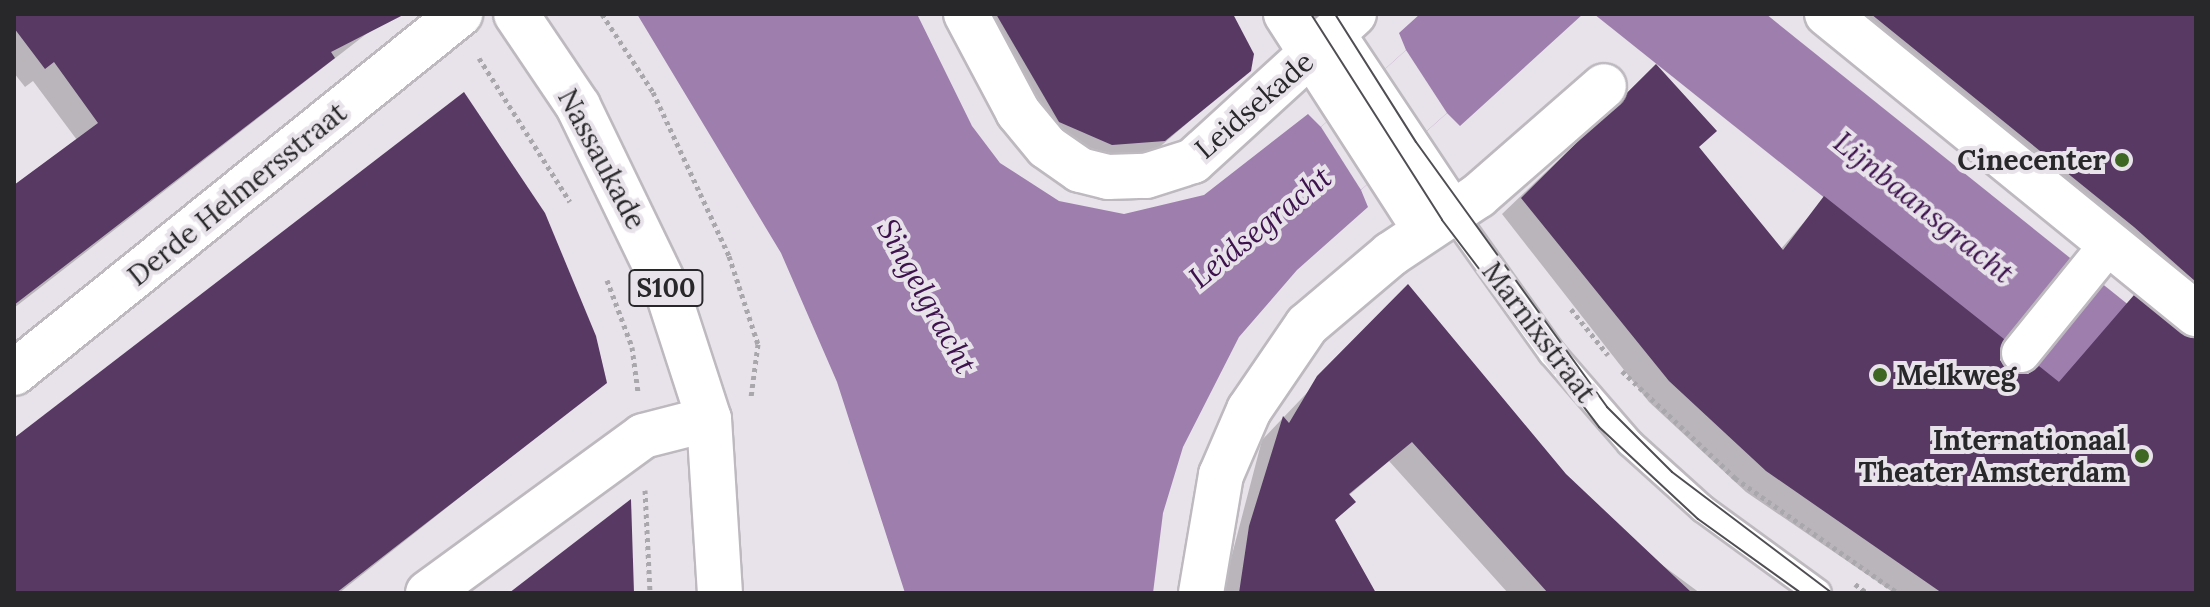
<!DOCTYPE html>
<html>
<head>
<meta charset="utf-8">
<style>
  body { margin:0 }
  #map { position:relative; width:2210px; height:607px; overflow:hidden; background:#e8e3ea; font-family:Lora,serif }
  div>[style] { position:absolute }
  .water>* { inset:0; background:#9e7ead }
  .pier>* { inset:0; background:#e8e3ea }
  .shadow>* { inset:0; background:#0003 }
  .building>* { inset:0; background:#573963 }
  .path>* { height:5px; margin-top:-2.5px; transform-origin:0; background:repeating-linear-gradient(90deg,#aaa7ac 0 4px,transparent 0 8px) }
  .roads { filter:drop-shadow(2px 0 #bdb9bf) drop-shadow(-2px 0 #bdb9bf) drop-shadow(0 2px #bdb9bf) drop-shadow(0 -2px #bdb9bf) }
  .service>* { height:26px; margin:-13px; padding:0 13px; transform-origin:13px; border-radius:13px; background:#fff }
  .pedestrian>* { height:38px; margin:-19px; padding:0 19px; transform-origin:19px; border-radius:19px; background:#fff }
  .minor>* { height:44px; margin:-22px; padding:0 22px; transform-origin:22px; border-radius:22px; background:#fff }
  .primary>* { height:44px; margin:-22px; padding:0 22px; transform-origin:22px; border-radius:22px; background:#fff }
  .tram>* { height:2px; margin:-1px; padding:0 1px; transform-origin:1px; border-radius:1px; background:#504e52 }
  .dots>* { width:22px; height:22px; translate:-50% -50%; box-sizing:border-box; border:4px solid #e8e3ea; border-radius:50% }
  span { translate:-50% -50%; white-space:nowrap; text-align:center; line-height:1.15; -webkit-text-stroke:8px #e8e3ea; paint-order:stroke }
  .shield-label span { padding:2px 6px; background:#e8e3ea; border:2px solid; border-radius:6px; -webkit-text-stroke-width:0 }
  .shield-label { font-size:26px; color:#282729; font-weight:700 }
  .street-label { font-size:28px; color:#282729 }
  .poi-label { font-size:28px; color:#282729; font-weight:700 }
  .right { translate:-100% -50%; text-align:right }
  .left { translate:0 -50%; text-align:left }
  .water-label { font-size:30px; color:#3d124d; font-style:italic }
  .frame { position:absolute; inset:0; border:16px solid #282729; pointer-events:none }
</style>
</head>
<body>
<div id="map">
  <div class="water">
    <i style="clip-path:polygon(637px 14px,917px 14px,972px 126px,1000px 163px,1059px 201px,1124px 214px,1204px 195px,1308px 114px,1321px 127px,1406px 50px,1399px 33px,1420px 14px,1583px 14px,1460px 126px,1447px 113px,1361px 190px,1368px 207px,1297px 270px,1239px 337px,1183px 447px,1163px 513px,1153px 593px,905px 593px,837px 382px,781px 253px)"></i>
    <i style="clip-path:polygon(1594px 14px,1766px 14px,2196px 359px,2123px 436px)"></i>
  </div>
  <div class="pier">
    <i style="clip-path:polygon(1406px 50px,1447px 113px,1361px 190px,1321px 127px)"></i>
  </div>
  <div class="shadow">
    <i style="clip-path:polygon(14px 14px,392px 14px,14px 308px,14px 189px,77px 140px,33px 81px,25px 87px,14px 73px)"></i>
    <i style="clip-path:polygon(963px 14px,1231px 14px,1249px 70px,1141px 163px,1037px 144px)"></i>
    <i style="clip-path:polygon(1825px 14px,2196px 14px,2196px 323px)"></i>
    <i style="clip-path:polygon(1656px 67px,1698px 148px,1780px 250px,1824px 199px,2007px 372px,2058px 383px,2134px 298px,2196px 339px,2196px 593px,1894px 593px,1746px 492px,1649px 402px,1502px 214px)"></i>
    <i style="clip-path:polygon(1408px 287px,1551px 460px,1635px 545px,1700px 593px,1508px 593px,1389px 461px,1348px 496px,1353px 502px,1334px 521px,1374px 593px,1222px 593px,1262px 440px)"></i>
    <i style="clip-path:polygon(604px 383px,339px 593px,14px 593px,14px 441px)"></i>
  </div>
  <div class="building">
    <i style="clip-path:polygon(14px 14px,405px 14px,331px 52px,335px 58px,14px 305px,14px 185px,98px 123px,54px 62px,45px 69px,14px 28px)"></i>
    <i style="clip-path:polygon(996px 14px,1233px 14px,1254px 54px,1251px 71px,1165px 141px,1112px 145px,1059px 122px)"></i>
    <i style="clip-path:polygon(1871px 14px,2196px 14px,2196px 282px,2134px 227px)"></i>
    <i style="clip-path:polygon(1656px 64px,1717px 131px,1699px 147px,1783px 250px,1824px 196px,2004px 339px,2000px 360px,2008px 371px,2028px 374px,2039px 366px,2059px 382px,2134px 295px,2196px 338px,2196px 593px,1942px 593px,1766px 471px,1669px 381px,1521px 198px)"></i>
    <i style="clip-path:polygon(464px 92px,545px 213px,596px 336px,607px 383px,336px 593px,14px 593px,14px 438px)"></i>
    <i style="clip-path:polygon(1408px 284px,1566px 474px,1692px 593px,1548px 593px,1412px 442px,1349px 494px,1356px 502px,1335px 520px,1376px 593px,1239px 593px,1249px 526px,1283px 416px,1289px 423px,1317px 376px)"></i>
    <i style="clip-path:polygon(631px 499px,634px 593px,509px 593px)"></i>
  </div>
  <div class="path">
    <i style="left:602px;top:14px;width:93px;rotate:56.8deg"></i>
    <i style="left:653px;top:92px;width:181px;rotate:65.1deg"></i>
    <i style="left:729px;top:256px;width:93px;rotate:71.8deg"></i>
    <i style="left:758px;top:344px;width:53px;rotate:97.5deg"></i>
    <i style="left:479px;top:58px;width:170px;rotate:57.7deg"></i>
    <i style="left:607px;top:280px;width:72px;rotate:69.5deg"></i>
    <i style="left:632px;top:347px;width:45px;rotate:82.4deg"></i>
    <i style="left:1571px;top:309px;width:59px;rotate:51.2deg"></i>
    <i style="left:1622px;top:371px;width:156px;rotate:43.4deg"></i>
    <i style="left:1735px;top:478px;width:199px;rotate:35.2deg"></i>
    <i style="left:645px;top:490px;width:103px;rotate:87.2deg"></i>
    <i style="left:1855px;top:584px;width:15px;rotate:37deg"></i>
  </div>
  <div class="roads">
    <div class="service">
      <i style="left:1452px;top:213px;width:172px;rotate:54.5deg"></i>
      <i style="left:1552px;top:353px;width:119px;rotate:49.1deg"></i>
      <i style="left:1630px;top:443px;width:98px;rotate:42.1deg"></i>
      <i style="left:1703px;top:509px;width:142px;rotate:36.1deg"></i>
    </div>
    <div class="pedestrian">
      <i style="left:2021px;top:353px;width:141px;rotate:-51deg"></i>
    </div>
    <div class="minor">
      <i style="left:966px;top:14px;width:111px;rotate:62deg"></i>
      <i style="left:1018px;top:112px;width:45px;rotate:50.4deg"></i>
      <i style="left:1047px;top:147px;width:40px;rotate:34.9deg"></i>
      <i style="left:1080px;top:170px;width:29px;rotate:14deg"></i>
      <i style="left:1108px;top:177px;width:38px;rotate:-2deg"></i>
      <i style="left:1146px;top:176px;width:49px;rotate:-17.7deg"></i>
      <i style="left:1193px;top:161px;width:218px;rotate:-42.4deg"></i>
      <i style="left:1286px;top:14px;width:257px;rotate:57.2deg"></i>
      <i style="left:1827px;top:14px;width:476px;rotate:39.1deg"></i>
      <i style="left:1336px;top:39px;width:209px;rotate:56.3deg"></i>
      <i style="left:14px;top:373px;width:573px;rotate:-38.83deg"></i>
      <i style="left:428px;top:593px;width:266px;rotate:-36.1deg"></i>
      <i style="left:643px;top:436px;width:68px;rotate:-14.4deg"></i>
      <i style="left:1201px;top:593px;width:120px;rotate:-80.4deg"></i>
      <i style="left:1221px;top:475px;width:71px;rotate:-66.7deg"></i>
      <i style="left:1249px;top:410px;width:103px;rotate:-55.7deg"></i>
      <i style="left:1307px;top:325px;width:110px;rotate:-40.2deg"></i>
      <i style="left:1391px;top:254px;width:105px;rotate:-33.7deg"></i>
      <i style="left:1478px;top:196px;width:167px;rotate:-41.1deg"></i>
    </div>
    <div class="primary">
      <i style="left:516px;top:14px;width:111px;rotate:56deg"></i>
      <i style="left:578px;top:106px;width:204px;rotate:64.2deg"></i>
      <i style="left:667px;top:290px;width:136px;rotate:72deg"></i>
      <i style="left:709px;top:419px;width:174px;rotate:86.4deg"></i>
    </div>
  </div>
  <div class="tram">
    <i style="left:1311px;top:14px;width:244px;rotate:57.5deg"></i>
    <i style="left:1442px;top:220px;width:260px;rotate:52.8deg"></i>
    <i style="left:1599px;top:427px;width:135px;rotate:42.9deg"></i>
    <i style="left:1698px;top:519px;width:127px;rotate:35.7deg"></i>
    <i style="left:1335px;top:14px;width:151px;rotate:57.7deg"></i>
    <i style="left:1416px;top:142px;width:327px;rotate:54.2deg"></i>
    <i style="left:1607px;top:407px;width:92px;rotate:45deg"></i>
    <i style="left:1672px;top:472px;width:201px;rotate:37.1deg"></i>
  </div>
  <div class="dots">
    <i style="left:2122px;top:160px;background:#3e6724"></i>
    <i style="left:1880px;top:375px;background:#3e6724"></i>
    <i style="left:2142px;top:456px;background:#3e6724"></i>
  </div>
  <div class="shield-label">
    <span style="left:666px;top:288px">S100</span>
  </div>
  <div class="street-label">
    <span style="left:1254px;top:105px;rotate:-41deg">Leidsekade</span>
    <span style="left:602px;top:159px;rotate:62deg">Nassaukade</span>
    <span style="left:237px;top:194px;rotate:-39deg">Derde Helmersstraat</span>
    <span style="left:1539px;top:332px;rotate:53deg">Marnixstraat</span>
  </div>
  <div class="poi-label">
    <span class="right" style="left:2106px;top:160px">Cinecenter</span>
    <span class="left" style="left:1896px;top:375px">Melkweg</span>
    <span class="right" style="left:2126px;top:456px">Internationaal<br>Theater Amsterdam</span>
  </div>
  <div class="water-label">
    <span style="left:1924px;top:207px;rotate:39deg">Lijnbaansgracht</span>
    <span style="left:1260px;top:227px;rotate:-39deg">Leidsegracht</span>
    <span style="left:927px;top:296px;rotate:61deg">Singelgracht</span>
  </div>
  <div class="frame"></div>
</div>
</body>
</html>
